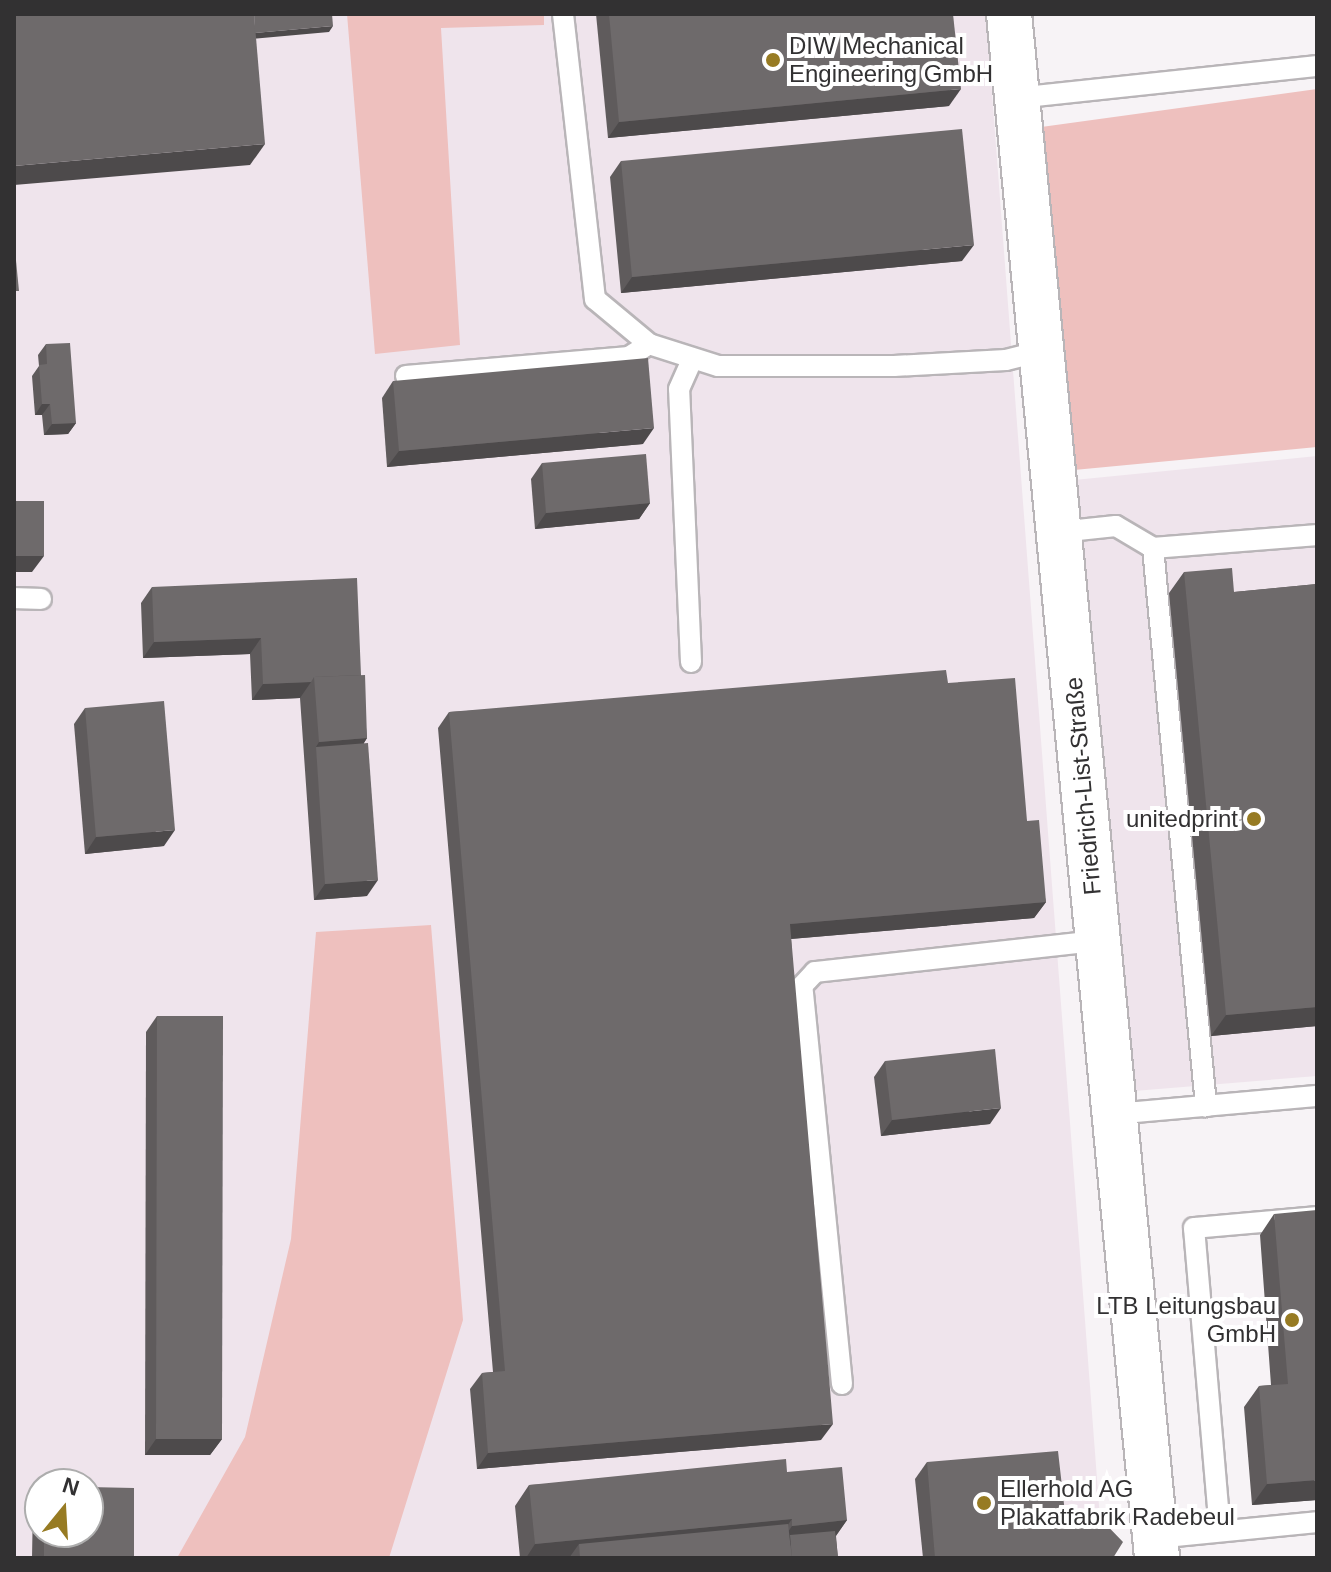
<!DOCTYPE html>
<html>
<head>
<meta charset="utf-8">
<style>
  body { margin:0 }
  #map { position:relative; width:1331px; height:1572px; overflow:hidden; background:#f7f3f6; font-family:Arial,sans-serif }
  div>[style] { position:absolute }
  .built>* { inset:0; background:#efe4ec }
  .green>* { inset:0; background:#eec0be }
  .roads { filter:drop-shadow(2px 0 #b9b5b8) drop-shadow(-2px 0 #b9b5b8) drop-shadow(0 2px #b9b5b8) drop-shadow(0 -2px #b9b5b8) }
  .service>* { height:20px; margin:-10px; padding:0 10px; transform-origin:10px; border-radius:10px; background:#fff }
  .tertiary>* { height:44px; margin:-22px; padding:0 22px; transform-origin:22px; border-radius:22px; background:#fff }
  .wall>* { inset:0; background:#5f5b5c }
  .shaded-wall>* { inset:0; background:#4d4a4b }
  .building>* { inset:0; background:#6e6a6b }
  .dots>* { width:22px; height:22px; translate:-50% -50%; box-sizing:border-box; border:4px solid #fff; border-radius:50% }
  span { translate:-50% -50%; white-space:nowrap; text-align:center; line-height:1.15; -webkit-text-stroke:8px #fff; paint-order:stroke }
  .poi-label { font-size:24px; color:#323132 }
  .left { translate:0 -50%; text-align:left }
  .right { translate:-100% -50%; text-align:right }
  .street-label { font-size:24px; color:#323132 }
  .frame { position:absolute; inset:0; border:16px solid #323132; pointer-events:none }
  .north { position:absolute; left:24px; top:1468px; width:80px; height:80px; box-sizing:border-box; background:#fff; border:2px solid #adadad; border-radius:50%; rotate:18deg; font-size:22px; font-weight:700; line-height:32px; text-align:center; color:#323132 }
  .north::after { content:''; display:block; margin:auto; width:28px; height:36px; background:#977b23; clip-path:polygon(50% 0,100% 100%,50% 72%,0 100%) }
</style>
</head>
<body>
<div id="map">
  <div class="built">
    <i style="clip-path:polygon(evenodd,14px 14px,986px 14px,1103px 1558px,14px 1558px,14px 14px,40px 1484px,88px 1484px,88px 1532px,40px 1532px,40px 1484px)"></i>
    <i style="clip-path:polygon(1317px 456px,1317px 1076px,1134px 1091px,1074px 480px)"></i>
  </div>
  <div class="green">
    <i style="clip-path:polygon(347px 14px,544px 14px,544px 25px,441px 28px,460px 345px,375px 354px)"></i>
    <i style="clip-path:polygon(1317px 89px,1317px 447px,1074px 470px,1034px 128px)"></i>
    <i style="clip-path:polygon(431px 925px,463px 1320px,389px 1558px,177px 1558px,245px 1437px,291px 1239px,316px 932px)"></i>
  </div>
  <div class="roads">
    <div class="service">
      <i style="left:563px;top:14px;width:287px;rotate:83.6deg"></i>
      <i style="left:595px;top:299px;width:70px;rotate:39.8deg"></i>
      <i style="left:649px;top:344px;width:72px;rotate:17.7deg"></i>
      <i style="left:718px;top:366px;width:176px"></i>
      <i style="left:894px;top:366px;width:112px;rotate:-3.1deg"></i>
      <i style="left:1006px;top:360px;width:36px;rotate:-14deg"></i>
      <i style="left:1017px;top:98px;width:302px;rotate:-6.1deg"></i>
      <i style="left:406px;top:376px;width:224px;rotate:-4.9deg"></i>
      <i style="left:629px;top:357px;width:24px;rotate:-33deg"></i>
      <i style="left:1059px;top:532px;width:57px;rotate:-6deg"></i>
      <i style="left:1116px;top:526px;width:43px;rotate:30.7deg"></i>
      <i style="left:1153px;top:548px;width:561px;rotate:84.57deg"></i>
      <i style="left:1153px;top:548px;width:165px;rotate:-4.5deg"></i>
      <i style="left:14px;top:598px;width:27px;rotate:2deg"></i>
      <i style="left:691px;top:662px;width:273px;rotate:-92.5deg"></i>
      <i style="left:679px;top:389px;width:32px;rotate:-66deg"></i>
      <i style="left:1114px;top:1114px;width:204px;rotate:-5.1deg"></i>
      <i style="left:842px;top:1384px;width:400px;rotate:-95.7deg"></i>
      <i style="left:802px;top:986px;width:19px;rotate:-47deg"></i>
      <i style="left:815px;top:972px;width:285px;rotate:-6.3deg"></i>
      <i style="left:1220px;top:1531px;width:304px;rotate:-94.9deg"></i>
      <i style="left:1194px;top:1228px;width:123px;rotate:-5.1deg"></i>
      <i style="left:1155px;top:1538px;width:163px;rotate:-5.6deg"></i>
    </div>
    <div class="tertiary">
      <i style="left:1009px;top:14px;width:1551px;rotate:84.52deg"></i>
    </div>
  </div>
  <div class="wall">
    <i style="clip-path:polygon(596px 14px,953px 14px,949px 106px,608px 138px)"></i>
    <i style="clip-path:polygon(621px 161px,962px 261px,621px 293px,610px 177px)"></i>
    <i style="clip-path:polygon(46px 344px,76px 423px,68px 434px,44px 435px,42px 415px,35px 415px,32px 376px,39px 366px,38px 355px)"></i>
    <i style="clip-path:polygon(393px 381px,643px 444px,387px 467px,382px 398px)"></i>
    <i style="clip-path:polygon(542px 463px,650px 503px,639px 519px,535px 529px,531px 479px)"></i>
    <i style="clip-path:polygon(1184px 572px,1234px 592px,1317px 584px,1317px 1026px,1211px 1036px,1169px 593px)"></i>
    <i style="clip-path:polygon(152px 587px,361px 675px,367px 738px,364px 743px,367px 896px,314px 900px,300px 698px,252px 700px,250px 654px,143px 658px,141px 603px)"></i>
    <i style="clip-path:polygon(948px 683px,1027px 821px,1046px 902px,1034px 918px,791px 939px,821px 1440px,477px 1469px,470px 1389px,482px 1373px,493px 1372px,438px 728px,449px 712px)"></i>
    <i style="clip-path:polygon(85px 708px,164px 846px,85px 854px,74px 724px)"></i>
    <i style="clip-path:polygon(157px 1016px,222px 1439px,210px 1455px,145px 1455px,146px 1032px)"></i>
    <i style="clip-path:polygon(885px 1061px,990px 1124px,881px 1136px,874px 1077px)"></i>
    <i style="clip-path:polygon(1274px 1214px,1317px 1500px,1252px 1505px,1244px 1407px,1259px 1386px,1271px 1385px,1260px 1235px)"></i>
    <i style="clip-path:polygon(927px 1462px,1065px 1513px,1113px 1558px,923px 1558px,915px 1479px)"></i>
    <i style="clip-path:polygon(787px 1472px,847px 1520px,836px 1536px,838px 1558px,520px 1558px,515px 1506px,529px 1485px)"></i>
    <i style="clip-path:polygon(40px 1492px,40px 1532px,88px 1532px,134px 1558px,32px 1558px,33px 1503px)"></i>
  </div>
  <div class="shaded-wall">
    <i style="clip-path:polygon(333px 26px,329px 32px,239px 40px,243px 34px)"></i>
    <i style="clip-path:polygon(961px 89px,949px 106px,608px 138px,619px 122px)"></i>
    <i style="clip-path:polygon(265px 144px,250px 165px,14px 185px,14px 166px)"></i>
    <i style="clip-path:polygon(974px 245px,962px 261px,621px 293px,632px 277px)"></i>
    <i style="clip-path:polygon(42px 404px,50px 404px,42px 415px,35px 415px)"></i>
    <i style="clip-path:polygon(76px 423px,68px 434px,44px 435px,52px 424px)"></i>
    <i style="clip-path:polygon(654px 428px,643px 444px,387px 467px,399px 451px)"></i>
    <i style="clip-path:polygon(650px 503px,639px 519px,535px 529px,546px 513px)"></i>
    <i style="clip-path:polygon(14px 556px,44px 556px,32px 572px,14px 572px)"></i>
    <i style="clip-path:polygon(261px 638px,250px 654px,143px 658px,154px 642px)"></i>
    <i style="clip-path:polygon(311px 682px,300px 698px,252px 700px,263px 684px)"></i>
    <i style="clip-path:polygon(367px 738px,353px 759px,316px 747px,319px 742px)"></i>
    <i style="clip-path:polygon(175px 830px,164px 846px,85px 854px,96px 837px)"></i>
    <i style="clip-path:polygon(378px 880px,367px 896px,314px 900px,325px 884px)"></i>
    <i style="clip-path:polygon(1046px 902px,1034px 918px,778px 940px,790px 924px)"></i>
    <i style="clip-path:polygon(1317px 1007px,1317px 1026px,1211px 1036px,1226px 1015px)"></i>
    <i style="clip-path:polygon(1001px 1108px,990px 1124px,881px 1136px,892px 1120px)"></i>
    <i style="clip-path:polygon(833px 1424px,821px 1440px,477px 1469px,488px 1453px)"></i>
    <i style="clip-path:polygon(156px 1439px,222px 1439px,210px 1455px,145px 1455px)"></i>
    <i style="clip-path:polygon(1317px 1480px,1317px 1500px,1252px 1505px,1267px 1484px)"></i>
    <i style="clip-path:polygon(792px 1519px,777px 1540px,579px 1544px,569px 1558px,526px 1558px,535px 1544px)"></i>
    <i style="clip-path:polygon(847px 1520px,832px 1541px,778px 1547px,792px 1526px)"></i>
  </div>
  <div class="building">
    <i style="clip-path:polygon(14px 14px,254px 14px,265px 144px,14px 166px)"></i>
    <i style="clip-path:polygon(254px 14px,332px 14px,333px 26px,255px 33px)"></i>
    <i style="clip-path:polygon(609px 14px,953px 14px,961px 89px,619px 122px)"></i>
    <i style="clip-path:polygon(962px 129px,974px 245px,632px 277px,621px 161px)"></i>
    <i style="clip-path:polygon(14px 240px,19px 291px,14px 291px)"></i>
    <i style="clip-path:polygon(70px 343px,76px 423px,52px 424px,50px 404px,42px 404px,39px 365px,47px 364px,46px 344px)"></i>
    <i style="clip-path:polygon(648px 358px,654px 428px,399px 451px,393px 381px)"></i>
    <i style="clip-path:polygon(646px 454px,650px 503px,546px 513px,542px 463px)"></i>
    <i style="clip-path:polygon(14px 501px,44px 501px,44px 556px,14px 556px)"></i>
    <i style="clip-path:polygon(1232px 568px,1234px 592px,1317px 584px,1317px 1007px,1226px 1015px,1184px 572px)"></i>
    <i style="clip-path:polygon(357px 578px,361px 675px,314px 677px,311px 682px,263px 684px,261px 638px,154px 642px,152px 587px)"></i>
    <i style="clip-path:polygon(946px 670px,948px 683px,1015px 678px,1027px 821px,1039px 820px,1046px 902px,790px 924px,833px 1424px,488px 1453px,482px 1373px,505px 1371px,449px 712px)"></i>
    <i style="clip-path:polygon(365px 675px,367px 738px,319px 742px,314px 677px)"></i>
    <i style="clip-path:polygon(164px 701px,175px 830px,96px 837px,85px 708px)"></i>
    <i style="clip-path:polygon(368px 743px,378px 880px,325px 884px,316px 747px)"></i>
    <i style="clip-path:polygon(157px 1016px,223px 1016px,222px 1439px,156px 1439px)"></i>
    <i style="clip-path:polygon(995px 1049px,1001px 1108px,892px 1120px,885px 1061px)"></i>
    <i style="clip-path:polygon(1317px 1210px,1317px 1480px,1267px 1484px,1259px 1386px,1288px 1384px,1274px 1214px)"></i>
    <i style="clip-path:polygon(1058px 1451px,1065px 1513px,1093px 1511px,1123px 1542px,1113px 1558px,935px 1558px,927px 1462px)"></i>
    <i style="clip-path:polygon(786px 1459px,787px 1472px,842px 1467px,847px 1520px,792px 1526px,792px 1519px,535px 1544px,529px 1485px)"></i>
    <i style="clip-path:polygon(88px 1487px,134px 1488px,134px 1558px,44px 1558px,44px 1532px,88px 1532px)"></i>
    <i style="clip-path:polygon(788px 1524px,792px 1558px,580px 1558px,579px 1544px)"></i>
    <i style="clip-path:polygon(835px 1531px,838px 1558px,792px 1558px,790px 1535px)"></i>
  </div>
  <div class="dots">
    <i style="left:773px;top:60px;background:#977b23"></i>
    <i style="left:1254px;top:819px;background:#977b23"></i>
    <i style="left:1292px;top:1320px;background:#977b23"></i>
    <i style="left:984px;top:1503px;background:#977b23"></i>
  </div>
  <div class="poi-label">
    <span class="left" style="left:789px;top:60px">DIW Mechanical<br>Engineering GmbH</span>
    <span class="right" style="left:1238px;top:819px">unitedprint</span>
    <span class="right" style="left:1276px;top:1320px">LTB Leitungsbau<br>GmbH</span>
    <span class="left" style="left:1000px;top:1503px">Ellerhold AG<br>Plakatfabrik Radebeul</span>
  </div>
  <div class="street-label">
    <span style="left:1083px;top:786px;rotate:-95deg">Friedrich-List-Straße</span>
  </div>
  <div class="frame"></div>
  <div class="north">N</div>
</div>
</body>
</html>
